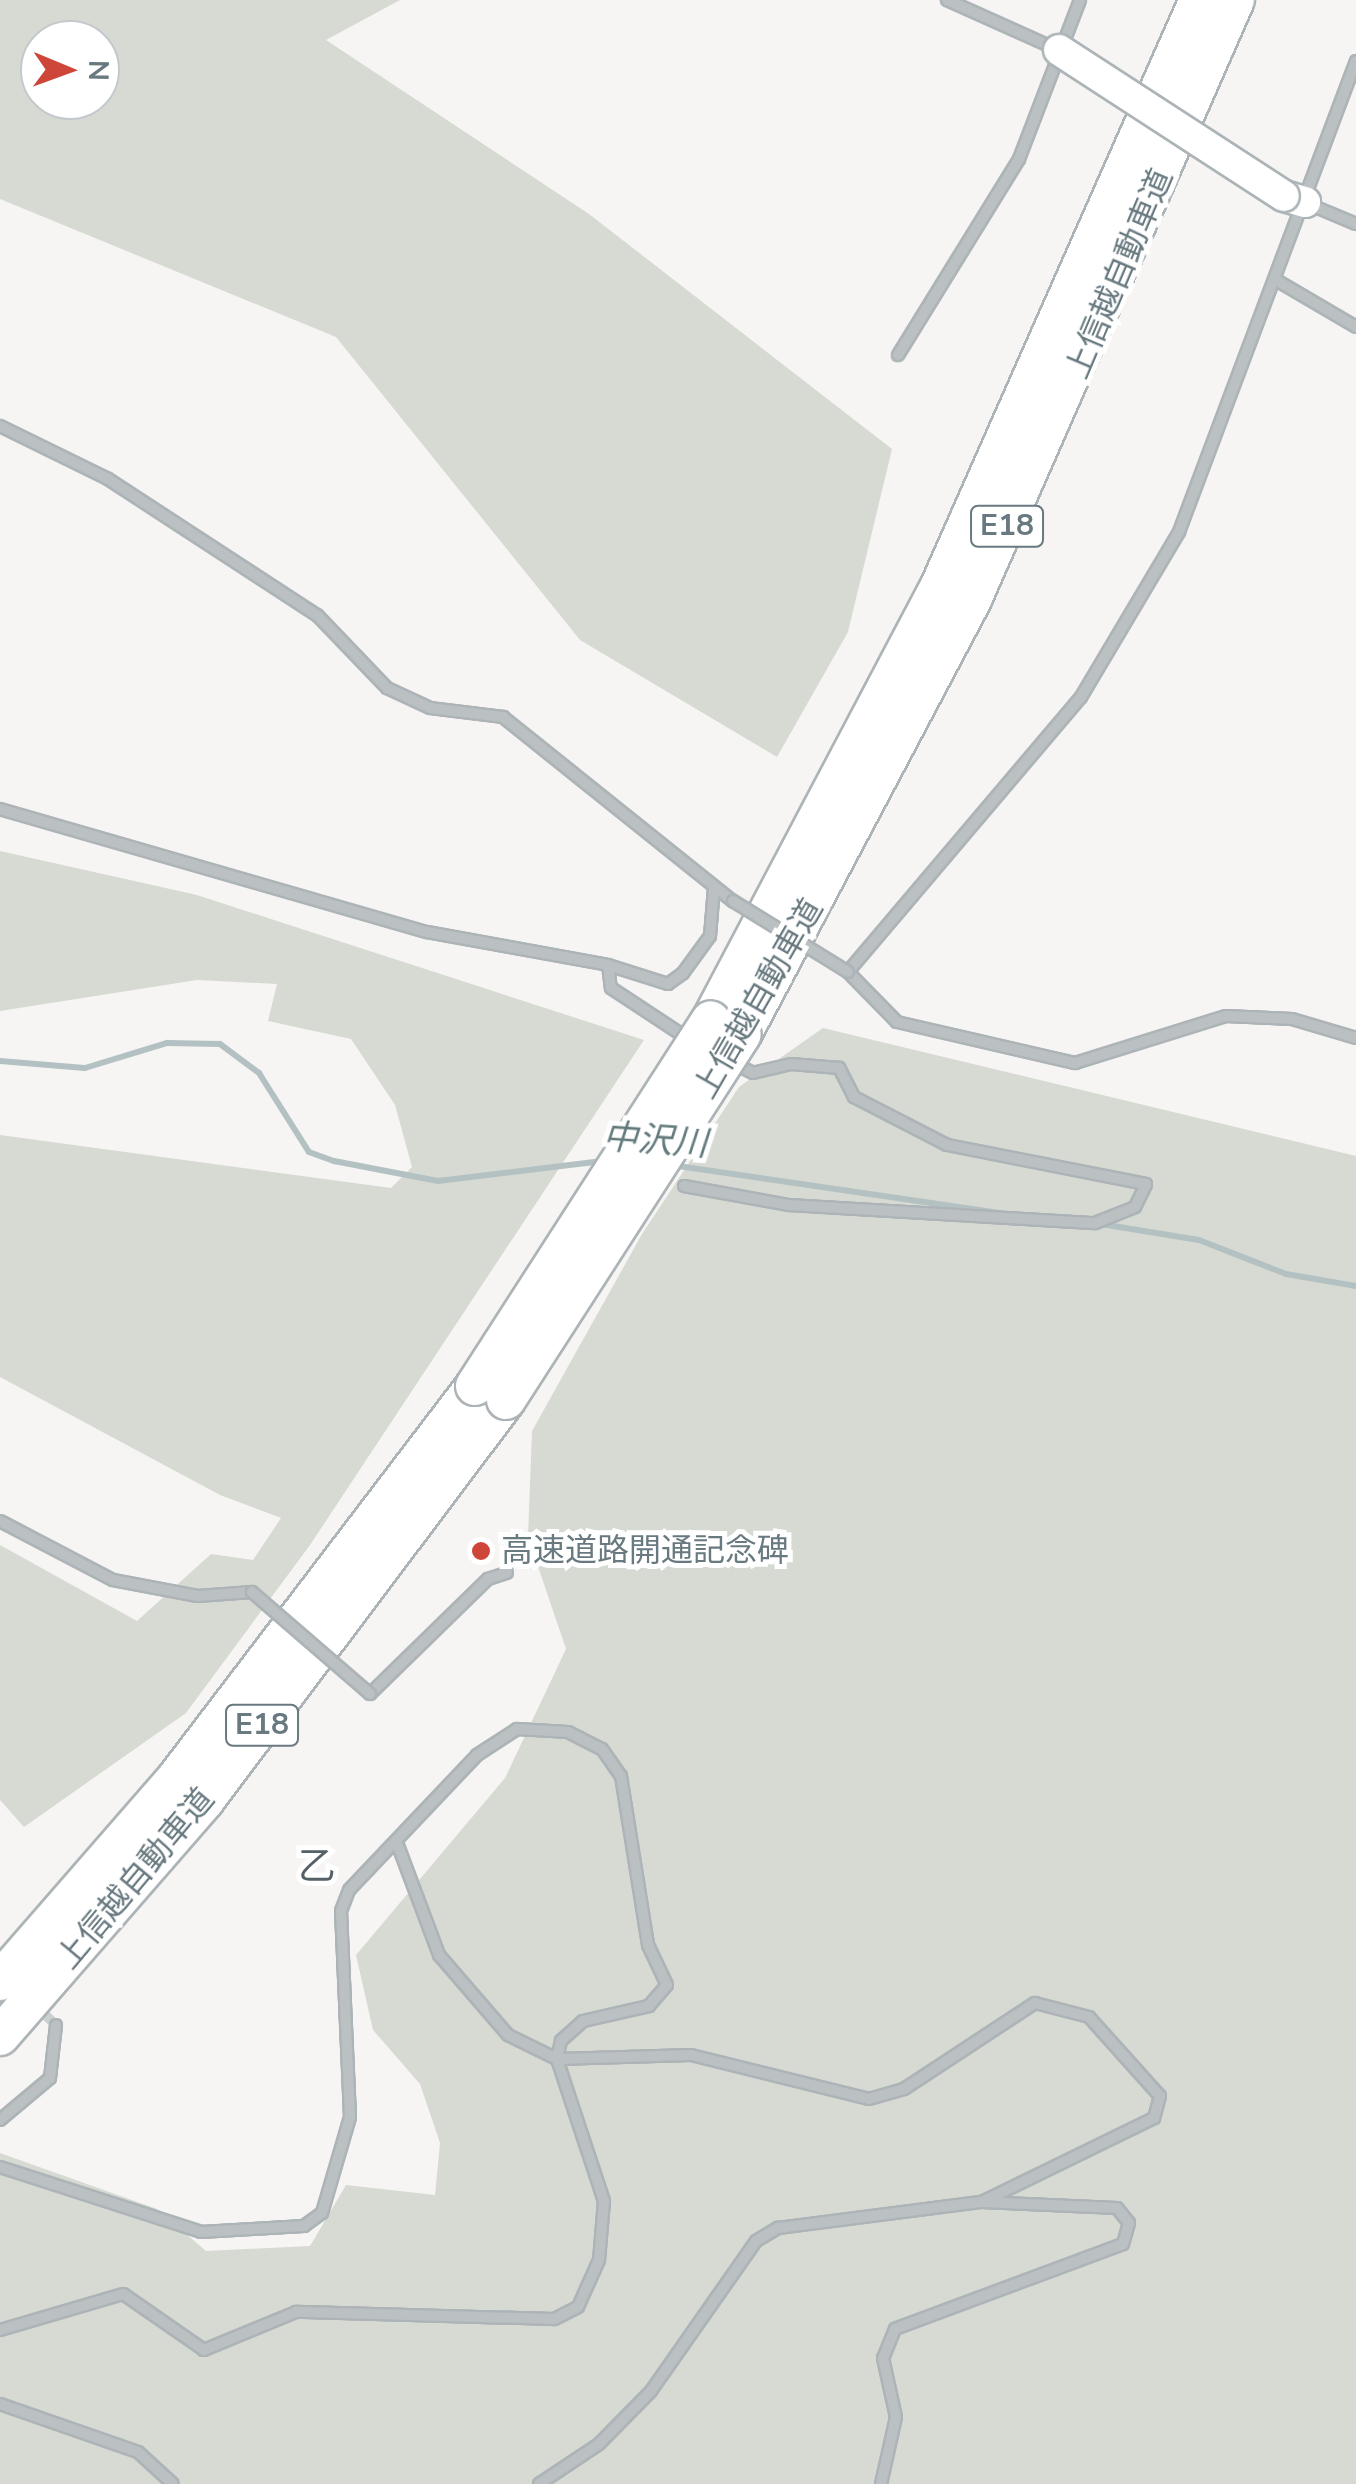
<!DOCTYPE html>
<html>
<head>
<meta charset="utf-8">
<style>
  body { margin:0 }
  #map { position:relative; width:1356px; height:2484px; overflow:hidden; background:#f6f5f3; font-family:"Nunito Sans","Noto Sans JP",sans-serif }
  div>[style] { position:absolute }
  .green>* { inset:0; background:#d6dad2 }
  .stream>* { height:6px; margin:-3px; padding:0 3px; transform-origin:3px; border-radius:3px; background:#b4c1c3 }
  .street-tunnel>* { height:10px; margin-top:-5px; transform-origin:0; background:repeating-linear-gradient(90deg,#cbd0d0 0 10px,transparent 0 15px) }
  .roads { filter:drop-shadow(2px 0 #adb4b7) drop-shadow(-2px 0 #adb4b7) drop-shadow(0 2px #adb4b7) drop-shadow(0 -2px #adb4b7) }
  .street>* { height:10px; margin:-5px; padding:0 5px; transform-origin:5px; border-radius:5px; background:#bbc0c2 }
  .secondary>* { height:30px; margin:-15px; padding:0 15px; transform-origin:15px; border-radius:15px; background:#fff }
  .highway>* { height:38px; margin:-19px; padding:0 19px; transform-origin:19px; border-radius:19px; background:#fff }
  .bridges { filter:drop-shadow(2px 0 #adb4b7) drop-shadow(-2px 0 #adb4b7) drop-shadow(0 2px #adb4b7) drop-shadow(0 -2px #adb4b7) }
  .street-bridge>* { height:10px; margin:-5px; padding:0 5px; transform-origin:5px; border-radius:5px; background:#bbc0c2 }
  .secondary-bridge>* { height:30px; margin:-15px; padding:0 15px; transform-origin:15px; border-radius:15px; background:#fff }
  .highway-bridge>* { height:38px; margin:-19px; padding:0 19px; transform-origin:19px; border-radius:19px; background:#fff }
  .dots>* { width:28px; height:28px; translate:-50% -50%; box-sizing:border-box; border:5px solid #fff; border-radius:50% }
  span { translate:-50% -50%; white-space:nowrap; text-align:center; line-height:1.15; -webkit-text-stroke:10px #fff; paint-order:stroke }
  .shield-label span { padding:2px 8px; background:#fff; border:2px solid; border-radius:8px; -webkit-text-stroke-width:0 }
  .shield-label { font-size:30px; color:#687980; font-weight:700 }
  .street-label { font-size:32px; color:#687980 }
  .poi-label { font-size:32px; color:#687980 }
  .left { translate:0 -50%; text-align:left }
  .water-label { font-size:35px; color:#647a7d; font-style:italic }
  .quarter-label { font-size:38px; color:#556166 }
  .north { position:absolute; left:20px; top:20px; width:100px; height:100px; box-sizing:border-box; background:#fff; border:2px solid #c3c9cc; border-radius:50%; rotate:91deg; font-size:28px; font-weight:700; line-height:40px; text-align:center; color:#687980 }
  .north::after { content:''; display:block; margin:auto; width:35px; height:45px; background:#ce463a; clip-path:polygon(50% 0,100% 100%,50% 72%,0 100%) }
</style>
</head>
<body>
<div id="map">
  <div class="green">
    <i style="clip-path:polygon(evenodd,0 0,400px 0,326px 40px,589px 214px,892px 449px,848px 632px,777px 757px,580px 640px,336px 337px,0 199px,0 0,100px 40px,100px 100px,40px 100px,40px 40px,100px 40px)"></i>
    <i style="clip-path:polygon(0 851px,197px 895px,644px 1040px,310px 1545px,186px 1713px,24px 1827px,0 1800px,0 1545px,137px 1621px,211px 1554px,253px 1560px,281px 1518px,220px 1495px,0 1377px,0 1135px,391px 1188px,412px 1167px,395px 1105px,351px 1039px,268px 1021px,277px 984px,197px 980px,0 1011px)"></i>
    <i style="clip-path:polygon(823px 1028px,1356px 1156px,1356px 2484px,0 2484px,0 2153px,157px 2209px,206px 2251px,310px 2246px,346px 2185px,435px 2195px,440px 2143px,420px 2084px,373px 2030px,356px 1955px,505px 1778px,566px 1649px,528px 1537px,532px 1431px,642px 1234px,739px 1087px)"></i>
  </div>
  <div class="stream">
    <i style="left:0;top:1061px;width:85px;rotate:4.7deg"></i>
    <i style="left:85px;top:1068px;width:86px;rotate:-17deg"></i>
    <i style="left:167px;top:1043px;width:53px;rotate:1.1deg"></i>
    <i style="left:220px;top:1044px;width:49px;rotate:36.6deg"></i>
    <i style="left:259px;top:1073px;width:93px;rotate:57.7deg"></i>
    <i style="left:309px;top:1152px;width:27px;rotate:20deg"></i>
    <i style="left:334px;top:1161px;width:106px;rotate:10.9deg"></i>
    <i style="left:438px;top:1181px;width:166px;rotate:-6.9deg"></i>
    <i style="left:671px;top:1165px;width:332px;rotate:8.3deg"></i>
    <i style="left:1101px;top:1224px;width:99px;rotate:9.3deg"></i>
    <i style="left:1199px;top:1240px;width:93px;rotate:21.3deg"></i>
    <i style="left:1286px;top:1274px;width:71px;rotate:9.7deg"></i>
  </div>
  <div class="street-tunnel">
    <i style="left:35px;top:2005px;width:29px;rotate:44deg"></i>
  </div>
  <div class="roads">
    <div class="street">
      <i style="left:947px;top:0;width:122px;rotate:24.2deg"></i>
      <i style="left:1356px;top:61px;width:503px;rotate:110.6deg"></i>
      <i style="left:1179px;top:532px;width:192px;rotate:120.7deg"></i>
      <i style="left:1081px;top:697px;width:360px;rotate:130.3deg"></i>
      <i style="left:848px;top:972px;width:70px;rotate:45.6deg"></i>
      <i style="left:897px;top:1022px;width:183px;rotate:13deg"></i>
      <i style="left:1075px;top:1063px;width:158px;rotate:-17.3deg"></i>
      <i style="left:1226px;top:1016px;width:66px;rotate:2.6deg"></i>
      <i style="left:1292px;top:1019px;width:67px;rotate:16.5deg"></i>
      <i style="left:1306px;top:203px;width:54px;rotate:22.8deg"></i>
      <i style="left:1276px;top:280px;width:93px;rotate:30.4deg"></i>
      <i style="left:898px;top:355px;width:230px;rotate:-58.3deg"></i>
      <i style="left:1019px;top:159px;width:170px;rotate:-69deg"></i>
      <i style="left:0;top:426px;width:120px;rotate:26.1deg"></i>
      <i style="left:108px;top:479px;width:249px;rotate:33.1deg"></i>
      <i style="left:317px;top:615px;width:101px;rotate:46.2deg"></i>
      <i style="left:387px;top:688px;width:47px;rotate:24.9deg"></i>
      <i style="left:430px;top:708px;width:74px;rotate:7deg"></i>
      <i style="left:503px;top:717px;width:295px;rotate:38.7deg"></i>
      <i style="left:0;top:809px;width:444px;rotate:16.1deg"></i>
      <i style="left:427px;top:932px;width:184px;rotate:10.3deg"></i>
      <i style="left:608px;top:965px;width:23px;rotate:83deg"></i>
      <i style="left:611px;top:988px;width:95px;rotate:33.4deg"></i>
      <i style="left:608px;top:965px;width:63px;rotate:17.6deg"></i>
      <i style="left:668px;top:984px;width:19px;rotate:-36deg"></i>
      <i style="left:683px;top:973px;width:46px;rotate:-53.9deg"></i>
      <i style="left:710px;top:936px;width:49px;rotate:-85.3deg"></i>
      <i style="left:684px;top:1186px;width:107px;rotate:10.3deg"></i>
      <i style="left:789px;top:1205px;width:307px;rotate:3.4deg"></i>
      <i style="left:1095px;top:1223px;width:43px;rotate:-21.8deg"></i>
      <i style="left:1135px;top:1207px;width:25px;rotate:-64deg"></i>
      <i style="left:1146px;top:1184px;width:203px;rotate:-168.9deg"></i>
      <i style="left:947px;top:1145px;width:105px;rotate:-152.7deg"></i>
      <i style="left:854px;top:1097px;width:33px;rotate:-117deg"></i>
      <i style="left:839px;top:1068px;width:48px;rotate:-175.2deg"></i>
      <i style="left:791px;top:1064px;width:39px;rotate:167deg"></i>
      <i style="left:753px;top:1073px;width:25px;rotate:-153deg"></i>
      <i style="left:0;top:1521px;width:127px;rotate:27.6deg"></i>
      <i style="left:113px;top:1580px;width:86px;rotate:10.7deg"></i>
      <i style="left:198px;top:1596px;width:54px;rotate:-4.2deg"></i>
      <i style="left:370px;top:1694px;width:165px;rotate:-44.3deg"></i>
      <i style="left:488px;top:1579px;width:20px;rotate:-18deg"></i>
      <i style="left:397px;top:1843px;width:120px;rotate:69.4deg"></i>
      <i style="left:439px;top:1955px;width:106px;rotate:49.2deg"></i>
      <i style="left:508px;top:2035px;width:55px;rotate:26.1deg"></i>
      <i style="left:557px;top:2059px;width:134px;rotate:-1.7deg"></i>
      <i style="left:691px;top:2055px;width:183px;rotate:13.9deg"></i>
      <i style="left:869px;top:2099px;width:36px;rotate:-16deg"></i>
      <i style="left:904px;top:2089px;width:157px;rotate:-33.3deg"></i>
      <i style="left:1035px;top:2003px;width:56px;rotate:14.5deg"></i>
      <i style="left:1089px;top:2017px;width:106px;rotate:48.1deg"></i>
      <i style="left:1160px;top:2096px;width:23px;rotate:105deg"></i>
      <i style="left:1154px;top:2118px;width:191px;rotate:154deg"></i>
      <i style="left:0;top:2120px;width:65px;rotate:-40deg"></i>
      <i style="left:50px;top:2078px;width:53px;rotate:-83.5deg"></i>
      <i style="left:0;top:2167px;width:211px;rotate:17.9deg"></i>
      <i style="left:201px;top:2232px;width:103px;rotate:-3.3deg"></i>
      <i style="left:304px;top:2226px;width:22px;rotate:-36deg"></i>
      <i style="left:322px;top:2213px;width:100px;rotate:-73.7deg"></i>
      <i style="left:350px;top:2117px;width:206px;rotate:-92.5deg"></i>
      <i style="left:341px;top:1911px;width:22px;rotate:-69deg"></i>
      <i style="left:349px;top:1890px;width:186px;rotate:-46.5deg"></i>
      <i style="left:477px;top:1755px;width:48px;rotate:-33deg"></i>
      <i style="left:517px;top:1729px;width:51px;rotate:3.4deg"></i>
      <i style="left:568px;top:1732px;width:38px;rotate:27deg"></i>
      <i style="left:602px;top:1749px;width:33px;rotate:55deg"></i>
      <i style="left:621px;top:1776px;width:171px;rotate:80.9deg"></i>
      <i style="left:648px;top:1945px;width:44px;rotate:64.6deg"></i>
      <i style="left:667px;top:1985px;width:28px;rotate:131deg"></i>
      <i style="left:649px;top:2006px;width:68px;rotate:167.2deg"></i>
      <i style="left:583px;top:2021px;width:30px;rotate:138deg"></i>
      <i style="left:561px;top:2041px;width:18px;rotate:103deg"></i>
      <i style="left:557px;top:2059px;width:150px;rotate:71.7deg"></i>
      <i style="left:604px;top:2201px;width:59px;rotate:94.8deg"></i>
      <i style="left:599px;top:2260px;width:51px;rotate:114.1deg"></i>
      <i style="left:578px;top:2307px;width:27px;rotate:153deg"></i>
      <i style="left:554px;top:2319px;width:258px;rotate:-178.4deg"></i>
      <i style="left:296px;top:2312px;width:100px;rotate:157.6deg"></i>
      <i style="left:204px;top:2350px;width:98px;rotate:-145.3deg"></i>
      <i style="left:123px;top:2294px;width:128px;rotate:163.7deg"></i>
      <i style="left:0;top:2404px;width:146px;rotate:19.2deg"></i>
      <i style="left:138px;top:2452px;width:47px;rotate:42.4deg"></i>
      <i style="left:539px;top:2484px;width:72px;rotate:-33.7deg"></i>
      <i style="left:599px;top:2444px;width:74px;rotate:-45.5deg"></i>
      <i style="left:651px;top:2391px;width:183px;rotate:-55deg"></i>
      <i style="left:756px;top:2241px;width:26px;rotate:-31deg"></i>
      <i style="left:778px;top:2228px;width:206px;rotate:-7.3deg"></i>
      <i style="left:982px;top:2202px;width:135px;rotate:2.5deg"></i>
      <i style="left:1117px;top:2208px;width:19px;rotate:51deg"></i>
      <i style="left:1129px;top:2223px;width:22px;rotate:106deg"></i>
      <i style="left:1123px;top:2244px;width:243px;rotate:159.6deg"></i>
      <i style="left:895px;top:2329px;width:31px;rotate:112deg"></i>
      <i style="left:883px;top:2358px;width:60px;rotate:77.6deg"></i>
      <i style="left:896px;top:2417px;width:69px;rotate:102.6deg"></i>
    </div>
    <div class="secondary">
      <i style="left:1284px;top:196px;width:22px;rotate:16deg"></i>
    </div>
    <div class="highway">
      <i style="left:711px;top:1020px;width:488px;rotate:-62.2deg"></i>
      <i style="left:939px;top:588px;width:643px;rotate:-66.15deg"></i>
      <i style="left:742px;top:1034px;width:494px;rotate:-62.1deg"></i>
      <i style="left:973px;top:597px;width:652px;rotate:-66.31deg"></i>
      <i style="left:0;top:1981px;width:271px;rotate:-49deg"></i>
      <i style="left:178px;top:1776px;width:490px;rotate:-52.7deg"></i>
      <i style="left:0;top:2036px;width:313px;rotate:-49deg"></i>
      <i style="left:205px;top:1800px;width:501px;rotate:-53.04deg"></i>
    </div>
  </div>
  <div class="bridges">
    <div class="street-bridge">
      <i style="left:733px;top:901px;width:135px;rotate:31.7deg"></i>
      <i style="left:252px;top:1592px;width:156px;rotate:40.8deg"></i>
    </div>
    <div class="secondary-bridge">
      <i style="left:1059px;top:50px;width:268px;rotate:33deg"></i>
    </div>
    <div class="highway-bridge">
      <i style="left:475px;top:1386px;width:435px;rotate:-57.2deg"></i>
      <i style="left:506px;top:1400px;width:435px;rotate:-57.2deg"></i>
    </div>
  </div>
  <div class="dots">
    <i style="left:481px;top:1551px;background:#ce463a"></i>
  </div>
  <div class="shield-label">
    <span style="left:1007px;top:526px">E18</span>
    <span style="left:262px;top:1725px">E18</span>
  </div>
  <div class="street-label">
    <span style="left:1120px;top:274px;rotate:-67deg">上信越自動車道</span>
    <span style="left:759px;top:999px;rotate:-60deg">上信越自動車道</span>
    <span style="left:136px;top:1879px;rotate:-50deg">上信越自動車道</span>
  </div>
  <div class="poi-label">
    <span class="left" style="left:501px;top:1551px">高速道路開通記念碑</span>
  </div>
  <div class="water-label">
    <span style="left:655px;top:1141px;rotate:4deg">中沢川</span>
  </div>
  <div class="quarter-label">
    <span style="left:317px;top:1867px">乙</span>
  </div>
  <div class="north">N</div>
</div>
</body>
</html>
